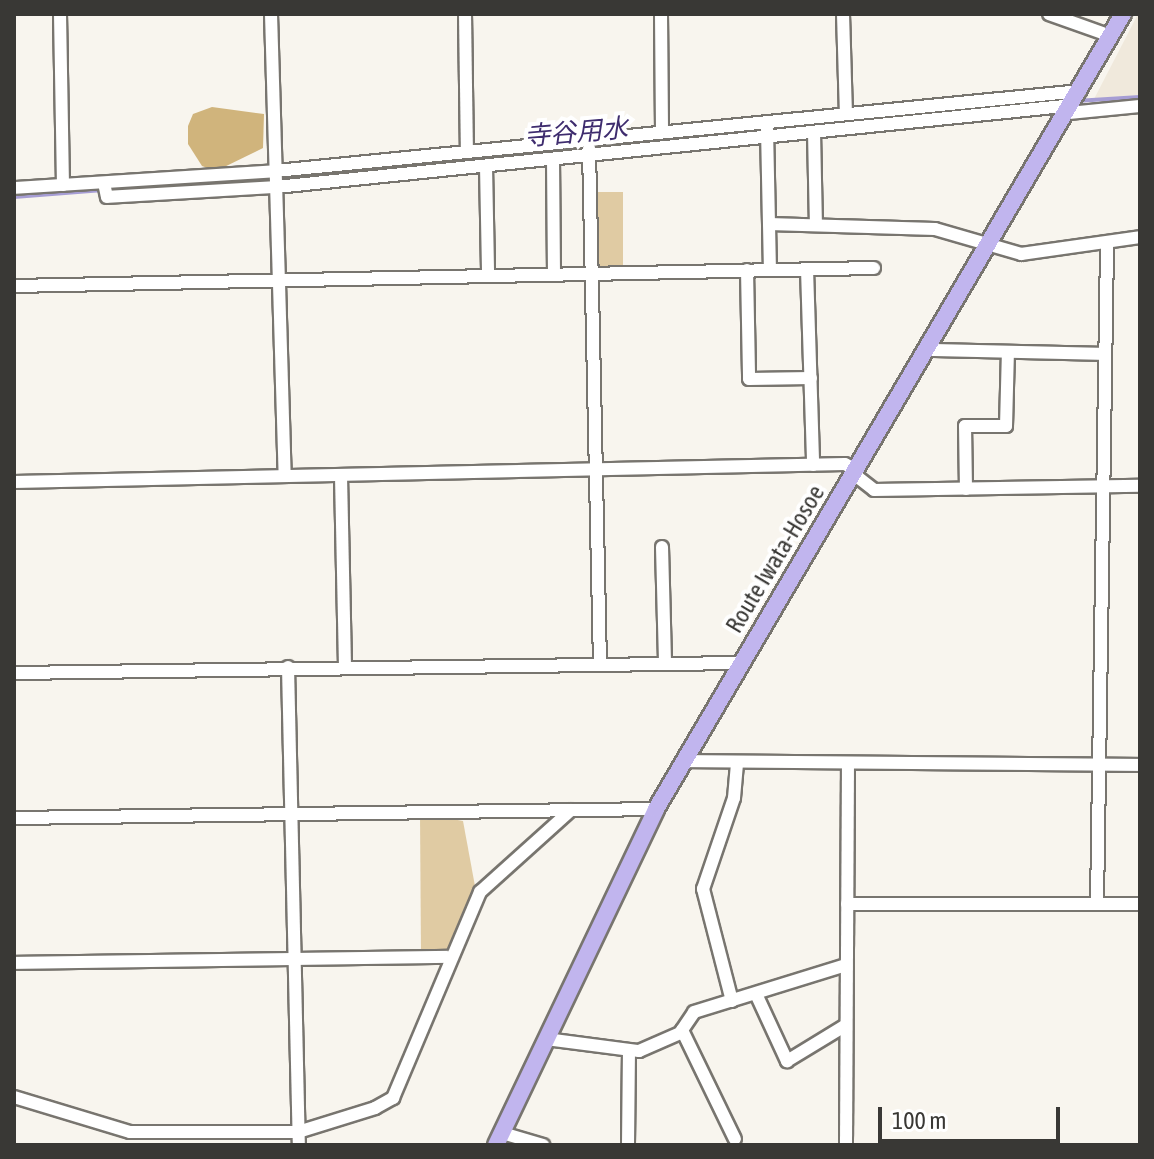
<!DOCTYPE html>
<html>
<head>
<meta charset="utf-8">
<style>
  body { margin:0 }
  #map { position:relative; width:1154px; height:1159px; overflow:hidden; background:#f8f5ee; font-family:"Asap Condensed","Noto Sans JP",sans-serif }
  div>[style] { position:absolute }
  .built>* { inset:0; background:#f0e9dc }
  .green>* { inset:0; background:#e0cba3 }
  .forest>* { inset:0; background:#d0b47c }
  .stream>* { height:4px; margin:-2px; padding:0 2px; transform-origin:2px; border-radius:2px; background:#a69dd4 }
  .roads { filter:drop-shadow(2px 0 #78756f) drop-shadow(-2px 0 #78756f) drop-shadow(0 2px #78756f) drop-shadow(0 -2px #78756f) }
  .minor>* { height:12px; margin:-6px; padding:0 6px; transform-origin:6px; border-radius:6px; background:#fff }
  .major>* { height:16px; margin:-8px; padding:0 8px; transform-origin:8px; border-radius:8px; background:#c1b5ee }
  span { translate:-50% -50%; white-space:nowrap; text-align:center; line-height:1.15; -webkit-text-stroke:8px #fff; paint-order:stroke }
  .street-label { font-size:24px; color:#393835 }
  .water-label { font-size:26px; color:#3e2c6e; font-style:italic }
  .frame { position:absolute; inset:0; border:16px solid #393835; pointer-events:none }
  .scale { position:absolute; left:878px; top:1107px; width:182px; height:36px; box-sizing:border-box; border:4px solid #393835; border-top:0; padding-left:10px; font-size:24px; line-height:28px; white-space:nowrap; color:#393835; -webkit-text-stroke:6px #fff; paint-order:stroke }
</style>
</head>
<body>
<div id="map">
  <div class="built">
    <i style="clip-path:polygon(1138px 14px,1140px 96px,1093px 101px)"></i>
  </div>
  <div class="green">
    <i style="clip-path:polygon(595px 192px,623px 192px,623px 273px,594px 273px)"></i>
    <i style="clip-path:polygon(420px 813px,463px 821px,477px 897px,447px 957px,421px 957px)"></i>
  </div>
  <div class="forest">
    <i style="clip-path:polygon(212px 107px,264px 114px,263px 148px,216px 171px,202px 166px,188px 144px,188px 126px,193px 114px)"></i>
  </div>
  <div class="stream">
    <i style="left:1076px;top:101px;width:64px;rotate:-3.6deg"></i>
    <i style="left:14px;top:197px;width:449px;rotate:-4.5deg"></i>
  </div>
  <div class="roads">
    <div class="minor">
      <i style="left:60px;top:14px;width:171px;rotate:89deg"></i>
      <i style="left:271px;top:14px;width:462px;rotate:88.3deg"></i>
      <i style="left:465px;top:14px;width:138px;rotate:89.2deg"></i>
      <i style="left:661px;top:14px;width:118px;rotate:89.5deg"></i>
      <i style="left:843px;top:14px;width:100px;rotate:88.3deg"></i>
      <i style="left:1049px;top:14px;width:66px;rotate:19.5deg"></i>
      <i style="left:1069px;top:113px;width:71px;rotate:-5.6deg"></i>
      <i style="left:767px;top:129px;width:141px;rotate:88.8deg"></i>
      <i style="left:814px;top:132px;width:92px;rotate:88.8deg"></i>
      <i style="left:589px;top:148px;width:517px;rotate:88.78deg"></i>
      <i style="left:553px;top:159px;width:115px;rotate:89.5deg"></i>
      <i style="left:486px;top:166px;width:109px;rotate:88.9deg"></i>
      <i style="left:104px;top:183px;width:14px;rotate:78deg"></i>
      <i style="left:107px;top:197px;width:169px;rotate:-3.4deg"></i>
      <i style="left:276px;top:187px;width:801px;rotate:-5.87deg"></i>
      <i style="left:14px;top:188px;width:263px;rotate:-3.7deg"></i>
      <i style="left:276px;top:171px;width:808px;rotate:-5.68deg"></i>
      <i style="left:769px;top:224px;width:166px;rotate:1.7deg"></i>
      <i style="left:935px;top:229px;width:90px;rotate:16.2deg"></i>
      <i style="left:1021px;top:254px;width:120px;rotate:-8.1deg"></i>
      <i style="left:807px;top:269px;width:196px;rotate:88.2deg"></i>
      <i style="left:747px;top:270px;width:109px;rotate:88.9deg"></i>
      <i style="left:749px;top:379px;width:62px;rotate:-0.9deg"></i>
      <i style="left:14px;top:286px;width:860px;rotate:-1.2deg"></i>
      <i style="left:929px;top:350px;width:173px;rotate:1.3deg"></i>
      <i style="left:855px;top:475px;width:24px;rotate:38deg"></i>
      <i style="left:874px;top:490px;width:266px;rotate:-0.9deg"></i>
      <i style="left:341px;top:476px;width:192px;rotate:88.8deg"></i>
      <i style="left:14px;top:482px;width:831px;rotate:-1.24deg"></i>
      <i style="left:845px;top:464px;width:14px;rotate:30deg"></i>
      <i style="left:966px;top:489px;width:63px;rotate:-90.9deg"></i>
      <i style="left:965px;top:426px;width:41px"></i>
      <i style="left:1006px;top:426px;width:74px;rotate:-88.5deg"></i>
      <i style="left:662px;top:547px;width:117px;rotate:88.5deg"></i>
      <i style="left:288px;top:667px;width:478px;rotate:88.7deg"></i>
      <i style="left:14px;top:673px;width:726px;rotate:-0.79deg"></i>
      <i style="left:683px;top:761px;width:457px;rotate:0.5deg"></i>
      <i style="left:14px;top:818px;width:642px;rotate:-0.8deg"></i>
      <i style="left:847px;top:904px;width:293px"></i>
      <i style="left:1097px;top:904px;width:661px;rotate:-89.13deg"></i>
      <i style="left:14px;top:963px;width:433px;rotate:-0.8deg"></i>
      <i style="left:757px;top:996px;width:72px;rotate:65.2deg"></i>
      <i style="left:787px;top:1061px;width:69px;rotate:-31.4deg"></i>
      <i style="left:732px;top:1001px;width:116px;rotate:-104.5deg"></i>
      <i style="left:703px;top:889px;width:96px;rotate:-71.2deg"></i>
      <i style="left:734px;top:798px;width:36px;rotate:-85deg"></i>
      <i style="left:682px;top:1030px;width:121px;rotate:64.1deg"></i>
      <i style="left:546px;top:1039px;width:94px;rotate:7.4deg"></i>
      <i style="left:639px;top:1051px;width:45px;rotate:-23.7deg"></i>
      <i style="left:680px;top:1033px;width:25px;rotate:-56deg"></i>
      <i style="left:694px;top:1012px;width:159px;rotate:-17.2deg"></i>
      <i style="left:14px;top:1097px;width:121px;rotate:16.8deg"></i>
      <i style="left:130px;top:1132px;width:168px"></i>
      <i style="left:298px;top:1132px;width:81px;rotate:-17.3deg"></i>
      <i style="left:375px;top:1108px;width:21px;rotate:-29deg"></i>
      <i style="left:393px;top:1098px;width:224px;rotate:-67.1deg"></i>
      <i style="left:480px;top:892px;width:122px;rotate:-42deg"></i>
      <i style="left:502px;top:1133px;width:43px;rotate:16.3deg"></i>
      <i style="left:628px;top:1145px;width:93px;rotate:-89.4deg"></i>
      <i style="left:846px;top:1145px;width:382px;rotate:-89.7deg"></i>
    </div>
    <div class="major">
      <i style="left:496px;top:1145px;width:372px;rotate:-64.5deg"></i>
      <i style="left:656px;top:809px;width:922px;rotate:-59.57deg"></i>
    </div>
  </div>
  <div class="street-label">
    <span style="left:775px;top:559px;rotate:-59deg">Route Iwata-Hosoe</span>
  </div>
  <div class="water-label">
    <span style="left:576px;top:133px;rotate:-5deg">寺谷用水</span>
  </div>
  <div class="frame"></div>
  <div class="scale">100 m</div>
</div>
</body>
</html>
